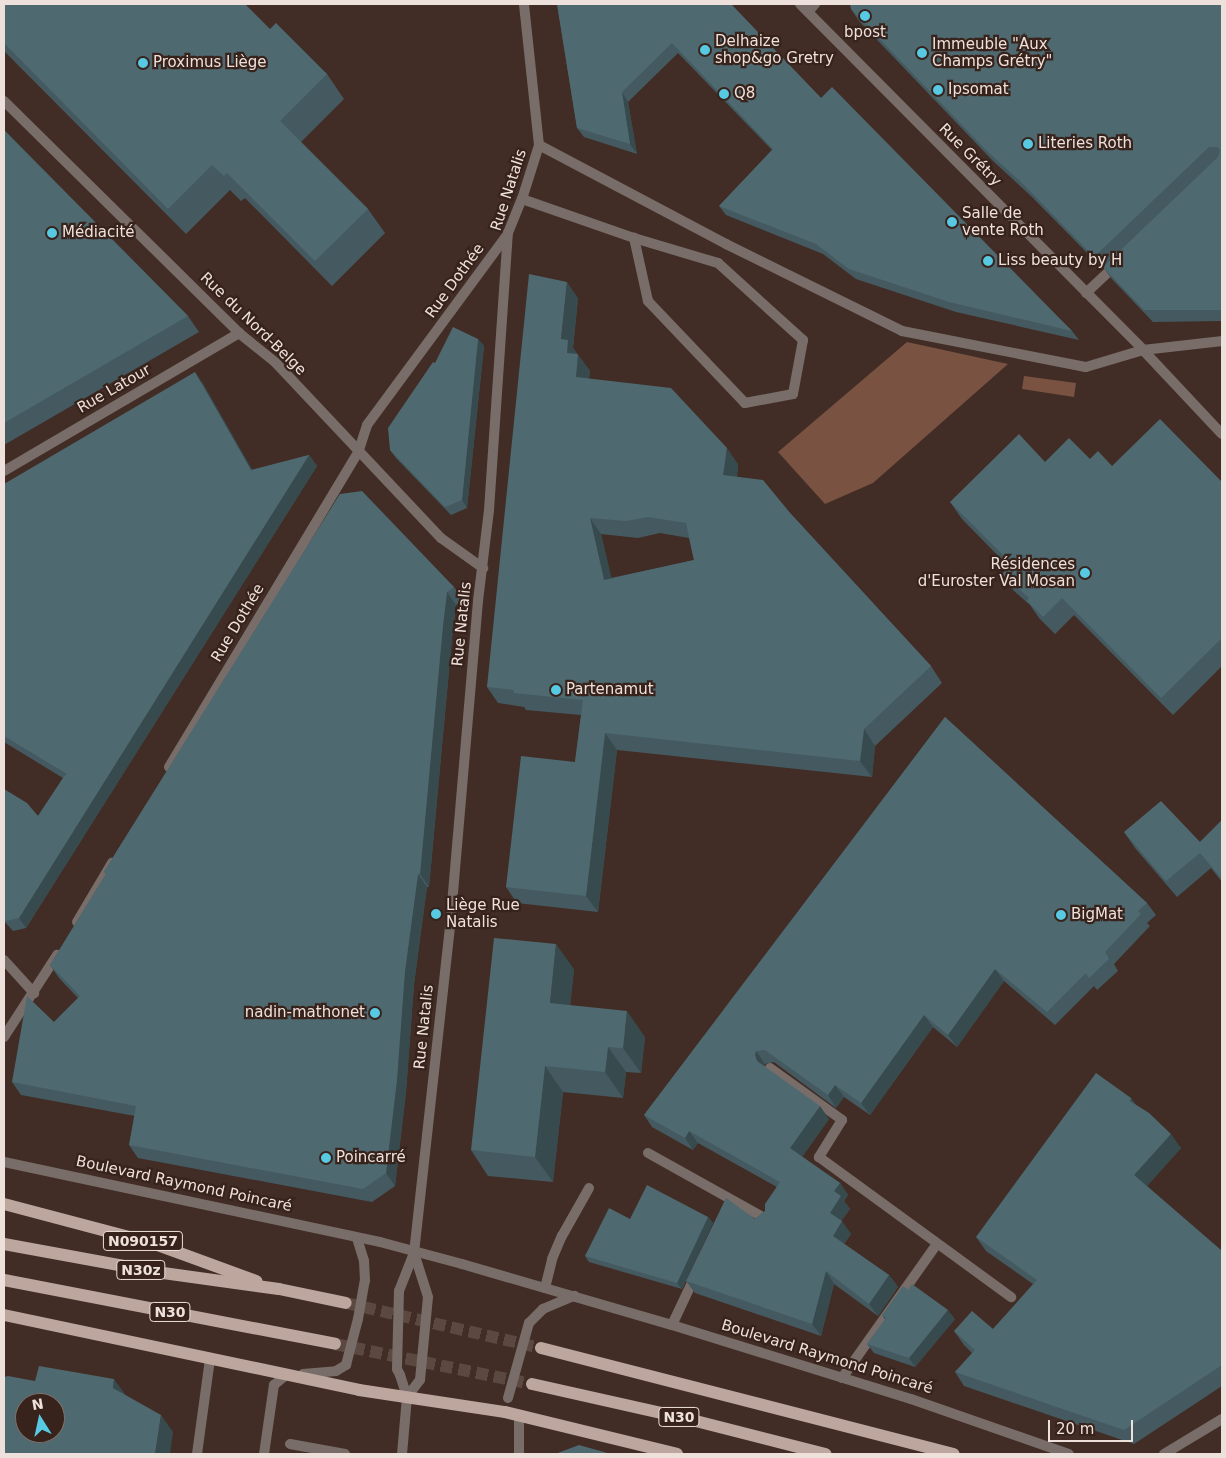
<!DOCTYPE html>
<html>
<head>
<meta charset="utf-8">
<style>
  body { margin:0 }
  #map { position:relative; width:1226px; height:1458px; overflow:hidden; background:#412d25; font-family:"DejaVu Sans",sans-serif }
  div>[style] { position:absolute }
  .green>* { inset:0; background:#795242 }
  .primary-tunnel>* { height:12px; margin-top:-6px; transform-origin:0; background:repeating-linear-gradient(90deg,#5b4840 0 12px,transparent 0 18px) }
  .service>* { height:10px; margin:-5px; padding:0 5px; transform-origin:5px; border-radius:5px; background:#786d69 }
  .pedestrian>* { height:10px; margin:-5px; padding:0 5px; transform-origin:5px; border-radius:5px; background:#786d69 }
  .minor>* { height:10px; margin:-5px; padding:0 5px; transform-origin:5px; border-radius:5px; background:#786d69 }
  .tertiary>* { height:10px; margin:-5px; padding:0 5px; transform-origin:5px; border-radius:5px; background:#786d69 }
  .primary>* { height:12px; margin:-6px; padding:0 6px; transform-origin:6px; border-radius:6px; background:#bca69e }
  .minor-bridge>* { height:10px; margin:-5px; padding:0 5px; transform-origin:5px; border-radius:5px; background:#786d69 }
  .wall>* { inset:0; background:#445a60 }
  .shaded-wall>* { inset:0; background:#374a4e }
  .building>* { inset:0; background:#4f6970 }
  .dots>* { width:14px; height:14px; translate:-50% -50%; box-sizing:border-box; border:2px solid #37231c; border-radius:50% }
  span { translate:-50% -50%; white-space:nowrap; text-align:center; line-height:1.15; -webkit-text-stroke:4.5px #37231c; paint-order:stroke }
  .shield-label span { padding:1px 4px; background:#37231c; border:1px solid; border-radius:4px; -webkit-text-stroke-width:0 }
  .shield-label { font-size:14px; color:#eee1db; font-weight:700 }
  .poi-label { font-size:15px; color:#eee1db }
  .left { translate:0 -50%; text-align:left }
  .right { translate:-100% -50%; text-align:right }
  .street-label { font-size:15px; color:#eee1db }
  .frame { position:absolute; inset:0; border:5px solid #eee1db; pointer-events:none }
  .north { position:absolute; left:15px; top:1393px; width:50px; height:50px; box-sizing:border-box; background:#37231c; border:1px solid #806f68; border-radius:50%; rotate:350deg; font-size:14px; font-weight:700; line-height:20px; text-align:center; color:#eee1db }
  .north::after { content:''; display:block; margin:auto; width:18px; height:22px; background:#57c9e2; clip-path:polygon(50% 0,100% 100%,50% 72%,0 100%) }
  .scale { position:absolute; left:1048px; top:1420px; width:85px; height:22px; box-sizing:border-box; border:2px solid #eee1db; border-top:0; padding-left:6px; font-size:15px; line-height:18px; white-space:nowrap; color:#eee1db; -webkit-text-stroke:4px #37231c; paint-order:stroke }
</style>
</head>
<body>
<div id="map">
  <div class="green">
    <i style="clip-path:polygon(907px 342px,1008px 364px,873px 483px,825px 504px,778px 452px)"></i>
    <i style="clip-path:polygon(1024px 376px,1076px 383px,1074px 397px,1022px 389px)"></i>
  </div>
  <div class="primary-tunnel">
    <i style="left:346px;top:1303px;width:200px;rotate:13deg"></i>
    <i style="left:335px;top:1344px;width:201px;rotate:11.5deg"></i>
  </div>
  <div class="service">
    <i style="left:522px;top:199px;width:119px;rotate:19.2deg"></i>
    <i style="left:634px;top:238px;width:88px;rotate:16.6deg"></i>
    <i style="left:718px;top:263px;width:115px;rotate:42.2deg"></i>
    <i style="left:803px;top:340px;width:55px;rotate:100.5deg"></i>
    <i style="left:793px;top:394px;width:49px;rotate:169.4deg"></i>
    <i style="left:745px;top:403px;width:141px;rotate:-133.6deg"></i>
    <i style="left:648px;top:301px;width:65px;rotate:-102.5deg"></i>
    <i style="left:770px;top:1068px;width:89px;rotate:35.8deg"></i>
    <i style="left:842px;top:1120px;width:44px;rotate:121.9deg"></i>
    <i style="left:819px;top:1157px;width:238px;rotate:36.1deg"></i>
    <i style="left:648px;top:1153px;width:137px;rotate:29.2deg"></i>
    <i style="left:545px;top:1288px;width:30px;rotate:-76deg"></i>
    <i style="left:552px;top:1259px;width:25px;rotate:-67deg"></i>
    <i style="left:562px;top:1236px;width:55px;rotate:-60.6deg"></i>
    <i style="left:672px;top:1325px;width:56px;rotate:-64.8deg"></i>
    <i style="left:842px;top:1378px;width:164px;rotate:-54.7deg"></i>
    <i style="left:290px;top:1444px;width:56px;rotate:10.3deg"></i>
    <i style="left:197px;top:1454px;width:96px;rotate:-82.2deg"></i>
    <i style="left:264px;top:1454px;width:70px;rotate:-81.8deg"></i>
    <i style="left:274px;top:1385px;width:17px;rotate:-40deg"></i>
  </div>
  <div class="pedestrian">
    <i style="left:539px;top:145px;width:212px;rotate:27.9deg"></i>
    <i style="left:726px;top:244px;width:196px;rotate:26.3deg"></i>
    <i style="left:902px;top:331px;width:187px;rotate:11.1deg"></i>
    <i style="left:1086px;top:367px;width:59px;rotate:-16.6deg"></i>
  </div>
  <div class="minor">
    <i style="left:808px;top:12px;width:11px;rotate:-49deg"></i>
    <i style="left:4px;top:101px;width:330px;rotate:44.6deg"></i>
    <i style="left:239px;top:333px;width:46px;rotate:38.9deg"></i>
    <i style="left:275px;top:362px;width:242px;rotate:46.7deg"></i>
    <i style="left:441px;top:538px;width:52px;rotate:35.5deg"></i>
    <i style="left:1086px;top:293px;width:44px;rotate:-43.2deg"></i>
    <i style="left:1143px;top:350px;width:80px;rotate:-6.5deg"></i>
    <i style="left:4px;top:471px;width:273px;rotate:-30.4deg"></i>
    <i style="left:169px;top:767px;width:366px;rotate:-59deg"></i>
    <i style="left:358px;top:453px;width:29px;rotate:-72deg"></i>
    <i style="left:367px;top:425px;width:237px;rotate:-53.6deg"></i>
    <i style="left:77px;top:922px;width:69px;rotate:-59.3deg"></i>
    <i style="left:4px;top:960px;width:45px;rotate:47.7deg"></i>
    <i style="left:4px;top:1037px;width:98px;rotate:-57.1deg"></i>
    <i style="left:4px;top:1162px;width:384px;rotate:12deg"></i>
    <i style="left:380px;top:1242px;width:85px;rotate:15deg"></i>
    <i style="left:462px;top:1264px;width:219px;rotate:16.2deg"></i>
    <i style="left:672px;top:1325px;width:250px;rotate:17.2deg"></i>
    <i style="left:911px;top:1399px;width:167px;rotate:19.2deg"></i>
    <i style="left:357px;top:1238px;width:24px;rotate:73deg"></i>
    <i style="left:364px;top:1261px;width:20px;rotate:87deg"></i>
    <i style="left:414px;top:1253px;width:46px;rotate:72.3deg"></i>
    <i style="left:399px;top:1291px;width:41px;rotate:-68.5deg"></i>
    <i style="left:414px;top:1253px;width:339px;rotate:-83.7deg"></i>
    <i style="left:451px;top:916px;width:316px;rotate:-85.1deg"></i>
    <i style="left:478px;top:601px;width:92px;rotate:-83.1deg"></i>
    <i style="left:489px;top:510px;width:278px;rotate:-86.1deg"></i>
    <i style="left:508px;top:233px;width:37px;rotate:-68deg"></i>
    <i style="left:522px;top:199px;width:57px;rotate:-72.5deg"></i>
    <i style="left:539px;top:145px;width:142px;rotate:-96.1deg"></i>
    <i style="left:529px;top:1323px;width:20px;rotate:-45deg"></i>
    <i style="left:543px;top:1309px;width:34px;rotate:-23deg"></i>
    <i style="left:303px;top:1374px;width:33px;rotate:-5deg"></i>
    <i style="left:336px;top:1371px;width:12px;rotate:-31deg"></i>
    <i style="left:400px;top:1375px;width:23px;rotate:72deg"></i>
    <i style="left:407px;top:1397px;width:57px;rotate:95deg"></i>
    <i style="left:407px;top:1397px;width:21px;rotate:-53deg"></i>
    <i style="left:519px;top:1415px;width:39px;rotate:90deg"></i>
    <i style="left:1164px;top:1454px;width:68px;rotate:-31.1deg"></i>
  </div>
  <div class="tertiary">
    <i style="left:800px;top:4px;width:487px;rotate:45.2deg"></i>
    <i style="left:1143px;top:350px;width:115px;rotate:46.8deg"></i>
  </div>
  <div class="primary">
    <i style="left:4px;top:1204px;width:156px;rotate:14.8deg"></i>
    <i style="left:155px;top:1244px;width:108px;rotate:20.1deg"></i>
    <i style="left:4px;top:1244px;width:155px;rotate:10.4deg"></i>
    <i style="left:156px;top:1272px;width:124px;rotate:7.9deg"></i>
    <i style="left:279px;top:1289px;width:68px;rotate:11.8deg"></i>
    <i style="left:4px;top:1280px;width:337px;rotate:10.9deg"></i>
    <i style="left:4px;top:1315px;width:363px;rotate:11.9deg"></i>
    <i style="left:359px;top:1390px;width:148px;rotate:8.6deg"></i>
    <i style="left:505px;top:1412px;width:177px;rotate:13.7deg"></i>
    <i style="left:541px;top:1348px;width:426px;rotate:14.4deg"></i>
    <i style="left:532px;top:1384px;width:156px;rotate:12.6deg"></i>
    <i style="left:684px;top:1418px;width:146px;rotate:14.3deg"></i>
  </div>
  <div class="minor-bridge">
    <i style="left:399px;top:1291px;width:78px;rotate:91.5deg"></i>
    <i style="left:397px;top:1369px;width:7px;rotate:63deg"></i>
    <i style="left:346px;top:1365px;width:48px;rotate:-75.4deg"></i>
    <i style="left:358px;top:1319px;width:39px;rotate:-80deg"></i>
    <i style="left:420px;top:1380px;width:83px;rotate:-84.5deg"></i>
    <i style="left:508px;top:1398px;width:78px;rotate:-74.4deg"></i>
  </div>
  <div class="wall">
    <i style="clip-path:polygon(4px 4px,270px 29px,327px 74px,344px 99px,301px 142px,368px 209px,385px 233px,332px 286px,245px 198px,241px 201px,230px 190px,186px 234px,4px 51px)"></i>
    <i style="clip-path:polygon(557px 4px,731px 4px,821px 98px,1072px 331px,1079px 340px,956px 312px,856px 279px,823px 254px,726px 215px,719px 206px,772px 150px,678px 53px,628px 102px,637px 154px,584px 137px,577px 128px)"></i>
    <i style="clip-path:polygon(1222px 4px,1222px 321px,1153px 322px,1111px 278px,1103px 267px,1102px 268px,1031px 196px,993px 161px,859px 21px,851px 9px)"></i>
    <i style="clip-path:polygon(4px 130px,188px 316px,199px 332px,4px 445px)"></i>
    <i style="clip-path:polygon(evenodd,578px 298px,573px 348px,590px 371px,589px 379px,738px 464px,737px 477px,791px 514px,931px 666px,942px 683px,875px 746px,872px 777px,617px 750px,598px 912px,517px 903px,506px 887px,575px 762px,581px 715px,526px 710px,524px 707px,498px 703px,487px 687px,578px 298px,660px 533px,689px 538px,694px 560px,611px 578px,601px 534px,638px 538px,660px 533px)"></i>
    <i style="clip-path:polygon(478px 339px,484px 346px,467px 508px,451px 515px,396px 458px,390px 450px,435px 363px)"></i>
    <i style="clip-path:polygon(202px 382px,252px 470px,309px 455px,317px 466px,26px 928px,13px 931px,4px 921px,4px 789px,38px 816px,63px 778px,4px 742px,4px 484px)"></i>
    <i style="clip-path:polygon(1090px 459px,1112px 466px,1222px 482px,1222px 666px,1173px 715px,1074px 615px,1055px 634px,1039px 618px,1030px 605px,1014px 591px,1002px 574px,1009px 567px,962px 519px,950px 502px,1045px 462px)"></i>
    <i style="clip-path:polygon(340px 494px,454px 587px,463px 600px,456px 605px,452px 638px,429px 887px,427px 887px,414px 984px,406px 1092px,395px 1186px,372px 1202px,138px 1158px,129px 1145px,135px 1116px,21px 1095px,12px 1082px,54px 1022px,78px 998px,59px 978px,50px 965px,106px 874px,104px 872px)"></i>
    <i style="clip-path:polygon(945px 717px,1147px 903px,1156px 915px,1147px 923px,1150px 926px,1114px 964px,1118px 971px,1097px 990px,1094px 986px,1055px 1025px,1004px 981px,957px 1047px,933px 1027px,870px 1115px,844px 1097px,836px 1108px,774px 1062px,765px 1064px,764px 1066px,829px 1119px,802px 1157px,840px 1183px,848px 1195px,844px 1201px,850px 1209px,841px 1221px,851px 1234px,844px 1244px,889px 1275px,898px 1287px,878px 1316px,834px 1284px,821px 1336px,695px 1293px,686px 1281px,755px 1219px,765px 1211px,777px 1187px,698px 1143px,693px 1150px,652px 1127px,644px 1115px)"></i>
    <i style="clip-path:polygon(1222px 820px,1222px 882px,1211px 868px,1177px 897px,1135px 848px,1124px 832px,1200px 842px)"></i>
    <i style="clip-path:polygon(574px 969px,570px 1005px,645px 1037px,641px 1073px,626px 1072px,623px 1098px,563px 1092px,553px 1182px,488px 1176px,471px 1150px)"></i>
    <i style="clip-path:polygon(1131px 1098px,1136px 1105px,1181px 1148px,1147px 1186px,1222px 1251px,1222px 1386px,1134px 1444px,964px 1386px,955px 1372px,972px 1353px,964px 1345px,954px 1331px,993px 1329px,1033px 1284px,986px 1251px,976px 1237px)"></i>
    <i style="clip-path:polygon(708px 1217px,713px 1223px,682px 1289px,589px 1262px,585px 1256px,630px 1219px)"></i>
    <i style="clip-path:polygon(882px 1315px,955px 1319px,915px 1367px,874px 1353px,867px 1344px,885px 1320px)"></i>
  </div>
  <div class="shaded-wall">
    <i style="clip-path:polygon(622px 92px,628px 102px,637px 154px,630px 144px)"></i>
    <i style="clip-path:polygon(567px 282px,578px 298px,573px 348px,590px 371px,587px 394px,576px 377px,561px 339px)"></i>
    <i style="clip-path:polygon(478px 339px,484px 346px,467px 508px,462px 500px)"></i>
    <i style="clip-path:polygon(195px 372px,202px 382px,258px 480px,251px 470px)"></i>
    <i style="clip-path:polygon(727px 448px,738px 464px,735px 492px,723px 475px)"></i>
    <i style="clip-path:polygon(309px 455px,317px 466px,26px 928px,19px 918px)"></i>
    <i style="clip-path:polygon(590px 518px,601px 534px,616px 596px,604px 580px)"></i>
    <i style="clip-path:polygon(447px 592px,456px 605px,452px 638px,429px 887px,420px 874px,443px 625px)"></i>
    <i style="clip-path:polygon(864px 729px,875px 746px,872px 777px,860px 761px)"></i>
    <i style="clip-path:polygon(605px 733px,617px 750px,598px 912px,586px 896px)"></i>
    <i style="clip-path:polygon(418px 874px,427px 887px,414px 984px,406px 1092px,395px 1186px,386px 1173px,405px 971px)"></i>
    <i style="clip-path:polygon(556px 944px,574px 969px,568px 1028px,550px 1003px)"></i>
    <i style="clip-path:polygon(995px 969px,1004px 981px,957px 1047px,948px 1035px)"></i>
    <i style="clip-path:polygon(627px 1011px,645px 1037px,641px 1073px,623px 1048px)"></i>
    <i style="clip-path:polygon(924px 1015px,933px 1027px,870px 1115px,861px 1103px)"></i>
    <i style="clip-path:polygon(608px 1047px,626px 1072px,623px 1098px,605px 1072px)"></i>
    <i style="clip-path:polygon(756px 1051px,765px 1064px,763px 1068px,757px 1061px,755px 1055px)"></i>
    <i style="clip-path:polygon(545px 1066px,563px 1092px,553px 1182px,535px 1157px)"></i>
    <i style="clip-path:polygon(835px 1085px,844px 1097px,836px 1108px,828px 1095px)"></i>
    <i style="clip-path:polygon(1131px 1098px,1141px 1112px,1130px 1101px)"></i>
    <i style="clip-path:polygon(820px 1106px,829px 1119px,799px 1161px,790px 1148px)"></i>
    <i style="clip-path:polygon(689px 1131px,698px 1143px,693px 1150px,685px 1138px)"></i>
    <i style="clip-path:polygon(1171px 1134px,1181px 1148px,1144px 1189px,1134px 1175px)"></i>
    <i style="clip-path:polygon(840px 1183px,848px 1195px,844px 1201px,850px 1209px,838px 1225px,830px 1213px,834px 1191px)"></i>
    <i style="clip-path:polygon(708px 1217px,713px 1223px,682px 1289px,677px 1283px)"></i>
    <i style="clip-path:polygon(842px 1221px,851px 1234px,841px 1248px,833px 1236px)"></i>
    <i style="clip-path:polygon(826px 1271px,834px 1284px,821px 1336px,812px 1324px)"></i>
    <i style="clip-path:polygon(889px 1275px,898px 1287px,878px 1316px,869px 1304px)"></i>
    <i style="clip-path:polygon(948px 1310px,955px 1319px,915px 1367px,909px 1358px)"></i>
    <i style="clip-path:polygon(114px 1379px,127px 1397px,113px 1388px)"></i>
    <i style="clip-path:polygon(161px 1415px,173px 1432px,170px 1454px,155px 1454px)"></i>
  </div>
  <div class="building">
    <i style="clip-path:polygon(4px 4px,245px 4px,270px 29px,276px 23px,327px 74px,280px 121px,368px 209px,315px 261px,227px 173px,224px 176px,212px 165px,168px 209px,4px 43px)"></i>
    <i style="clip-path:polygon(557px 4px,731px 4px,821px 98px,832px 87px,1072px 331px,949px 302px,849px 269px,816px 244px,719px 206px,773px 149px,672px 43px,622px 92px,630px 144px,577px 128px)"></i>
    <i style="clip-path:polygon(850px 4px,1222px 4px,1222px 310px,1144px 310px,1103px 267px,1218px 157px,1220px 151px,1218px 147px,1209px 147px,1094px 257px,1023px 184px,985px 149px,851px 9px)"></i>
    <i style="clip-path:polygon(4px 130px,188px 316px,4px 423px)"></i>
    <i style="clip-path:polygon(evenodd,529px 274px,567px 282px,561px 339px,568px 340px,567px 353px,578px 354px,576px 377px,671px 388px,727px 448px,723px 475px,763px 480px,791px 514px,931px 666px,864px 729px,860px 761px,605px 733px,586px 896px,506px 887px,521px 756px,575px 762px,583px 700px,514px 693px,514px 690px,487px 687px,529px 274px,648px 517px,686px 523px,694px 560px,604px 580px,590px 518px,626px 521px,648px 517px)"></i>
    <i style="clip-path:polygon(453px 327px,478px 339px,462px 500px,445px 507px,390px 450px,388px 428px,433px 362px,435px 363px)"></i>
    <i style="clip-path:polygon(195px 372px,251px 470px,309px 455px,19px 918px,6px 921px,4px 918px,4px 789px,27px 803px,38px 816px,63px 778px,67px 774px,4px 736px,4px 484px)"></i>
    <i style="clip-path:polygon(1160px 419px,1222px 482px,1222px 638px,1161px 698px,1062px 598px,1043px 617px,1027px 601px,1029px 598px,1002px 574px,1012px 564px,950px 502px,1019px 434px,1045px 462px,1069px 438px,1090px 459px,1098px 451px,1112px 466px)"></i>
    <i style="clip-path:polygon(362px 491px,454px 587px,447px 592px,443px 625px,420px 874px,418px 874px,405px 971px,397px 1080px,386px 1173px,363px 1189px,129px 1145px,136px 1106px,12px 1082px,27px 996px,54px 1022px,80px 996px,50px 965px,106px 874px,104px 872px,118px 849px,340px 494px)"></i>
    <i style="clip-path:polygon(945px 717px,1147px 903px,1138px 911px,1141px 914px,1105px 952px,1109px 959px,1089px 978px,1086px 973px,1047px 1012px,995px 969px,948px 1035px,924px 1015px,861px 1103px,835px 1085px,828px 1095px,765px 1050px,756px 1051px,755px 1055px,757px 1061px,820px 1106px,790px 1148px,840px 1183px,834px 1191px,841px 1196px,830px 1213px,842px 1221px,833px 1236px,889px 1275px,869px 1304px,826px 1271px,812px 1324px,686px 1281px,726px 1198px,755px 1219px,765px 1211px,765px 1204px,780px 1182px,689px 1131px,685px 1138px,644px 1115px)"></i>
    <i style="clip-path:polygon(1161px 801px,1200px 842px,1222px 820px,1222px 879px,1200px 853px,1166px 881px,1124px 832px)"></i>
    <i style="clip-path:polygon(494px 938px,556px 944px,550px 1003px,627px 1011px,623px 1048px,608px 1047px,605px 1072px,545px 1066px,535px 1157px,471px 1150px)"></i>
    <i style="clip-path:polygon(1096px 1073px,1131px 1098px,1130px 1101px,1149px 1113px,1171px 1134px,1134px 1175px,1222px 1251px,1222px 1365px,1124px 1430px,955px 1372px,975px 1350px,954px 1331px,972px 1311px,993px 1329px,1037px 1280px,976px 1237px)"></i>
    <i style="clip-path:polygon(647px 1185px,708px 1217px,677px 1283px,585px 1256px,609px 1208px,630px 1219px)"></i>
    <i style="clip-path:polygon(912px 1284px,948px 1310px,909px 1358px,867px 1344px,886px 1318px,882px 1315px,903px 1286px,908px 1290px)"></i>
    <i style="clip-path:polygon(evenodd,39px 1366px,114px 1379px,113px 1388px,161px 1415px,155px 1454px,4px 1454px,4px 1377px,8px 1376px,35px 1381px,39px 1366px,25px 1403px,55px 1403px,55px 1433px,25px 1433px,25px 1403px)"></i>
    <i style="clip-path:polygon(579px 1445px,611px 1454px,555px 1454px)"></i>
  </div>
  <div class="dots">
    <i style="left:865px;top:16px;background:#57c9e2"></i>
    <i style="left:705px;top:50px;background:#57c9e2"></i>
    <i style="left:922px;top:53px;background:#57c9e2"></i>
    <i style="left:143px;top:63px;background:#57c9e2"></i>
    <i style="left:938px;top:90px;background:#57c9e2"></i>
    <i style="left:724px;top:94px;background:#57c9e2"></i>
    <i style="left:1028px;top:144px;background:#57c9e2"></i>
    <i style="left:952px;top:222px;background:#57c9e2"></i>
    <i style="left:52px;top:233px;background:#57c9e2"></i>
    <i style="left:988px;top:261px;background:#57c9e2"></i>
    <i style="left:1085px;top:573px;background:#57c9e2"></i>
    <i style="left:556px;top:690px;background:#57c9e2"></i>
    <i style="left:436px;top:914px;background:#57c9e2"></i>
    <i style="left:1061px;top:915px;background:#57c9e2"></i>
    <i style="left:375px;top:1013px;background:#57c9e2"></i>
    <i style="left:326px;top:1158px;background:#57c9e2"></i>
  </div>
  <div class="shield-label">
    <span style="left:143px;top:1241px">N090157</span>
    <span style="left:141px;top:1270px">N30z</span>
    <span style="left:170px;top:1312px">N30</span>
    <span style="left:679px;top:1417px">N30</span>
  </div>
  <div class="poi-label">
    <span style="left:865px;top:33px">bpost</span>
    <span class="left" style="left:715px;top:50px">Delhaize<br>shop&amp;go Gretry</span>
    <span class="left" style="left:932px;top:53px">Immeuble "Aux<br>Champs Grétry"</span>
    <span class="left" style="left:153px;top:63px">Proximus Liège</span>
    <span class="left" style="left:948px;top:90px">Ipsomat</span>
    <span class="left" style="left:734px;top:94px">Q8</span>
    <span class="left" style="left:1038px;top:144px">Literies Roth</span>
    <span class="left" style="left:962px;top:222px">Salle de<br>vente Roth</span>
    <span class="left" style="left:62px;top:233px">Médiacité</span>
    <span class="left" style="left:998px;top:261px">Liss beauty by H</span>
    <span class="right" style="left:1075px;top:573px">Résidences<br>d'Euroster Val Mosan</span>
    <span class="left" style="left:566px;top:690px">Partenamut</span>
    <span class="left" style="left:446px;top:914px">Liège Rue<br>Natalis</span>
    <span class="left" style="left:1071px;top:915px">BigMat</span>
    <span class="right" style="left:365px;top:1013px">nadin-mathonet</span>
    <span class="left" style="left:336px;top:1158px">Poincarré</span>
  </div>
  <div class="street-label">
    <span style="left:970px;top:155px;rotate:45deg">Rue Grétry</span>
    <span style="left:509px;top:190px;rotate:-72deg">Rue Natalis</span>
    <span style="left:455px;top:281px;rotate:-54deg">Rue Dothée</span>
    <span style="left:253px;top:324px;rotate:44deg">Rue du Nord-Belge</span>
    <span style="left:114px;top:389px;rotate:-30deg">Rue Latour</span>
    <span style="left:238px;top:623px;rotate:-59deg">Rue Dothée</span>
    <span style="left:462px;top:624px;rotate:-84deg">Rue Natalis</span>
    <span style="left:424px;top:1027px;rotate:-84deg">Rue Natalis</span>
    <span style="left:184px;top:1184px;rotate:12deg">Boulevard Raymond Poincaré</span>
    <span style="left:827px;top:1357px;rotate:17deg">Boulevard Raymond Poincaré</span>
  </div>
  <div class="frame"></div>
  <div class="north">N</div>
  <div class="scale">20 m</div>
</div>
</body>
</html>
